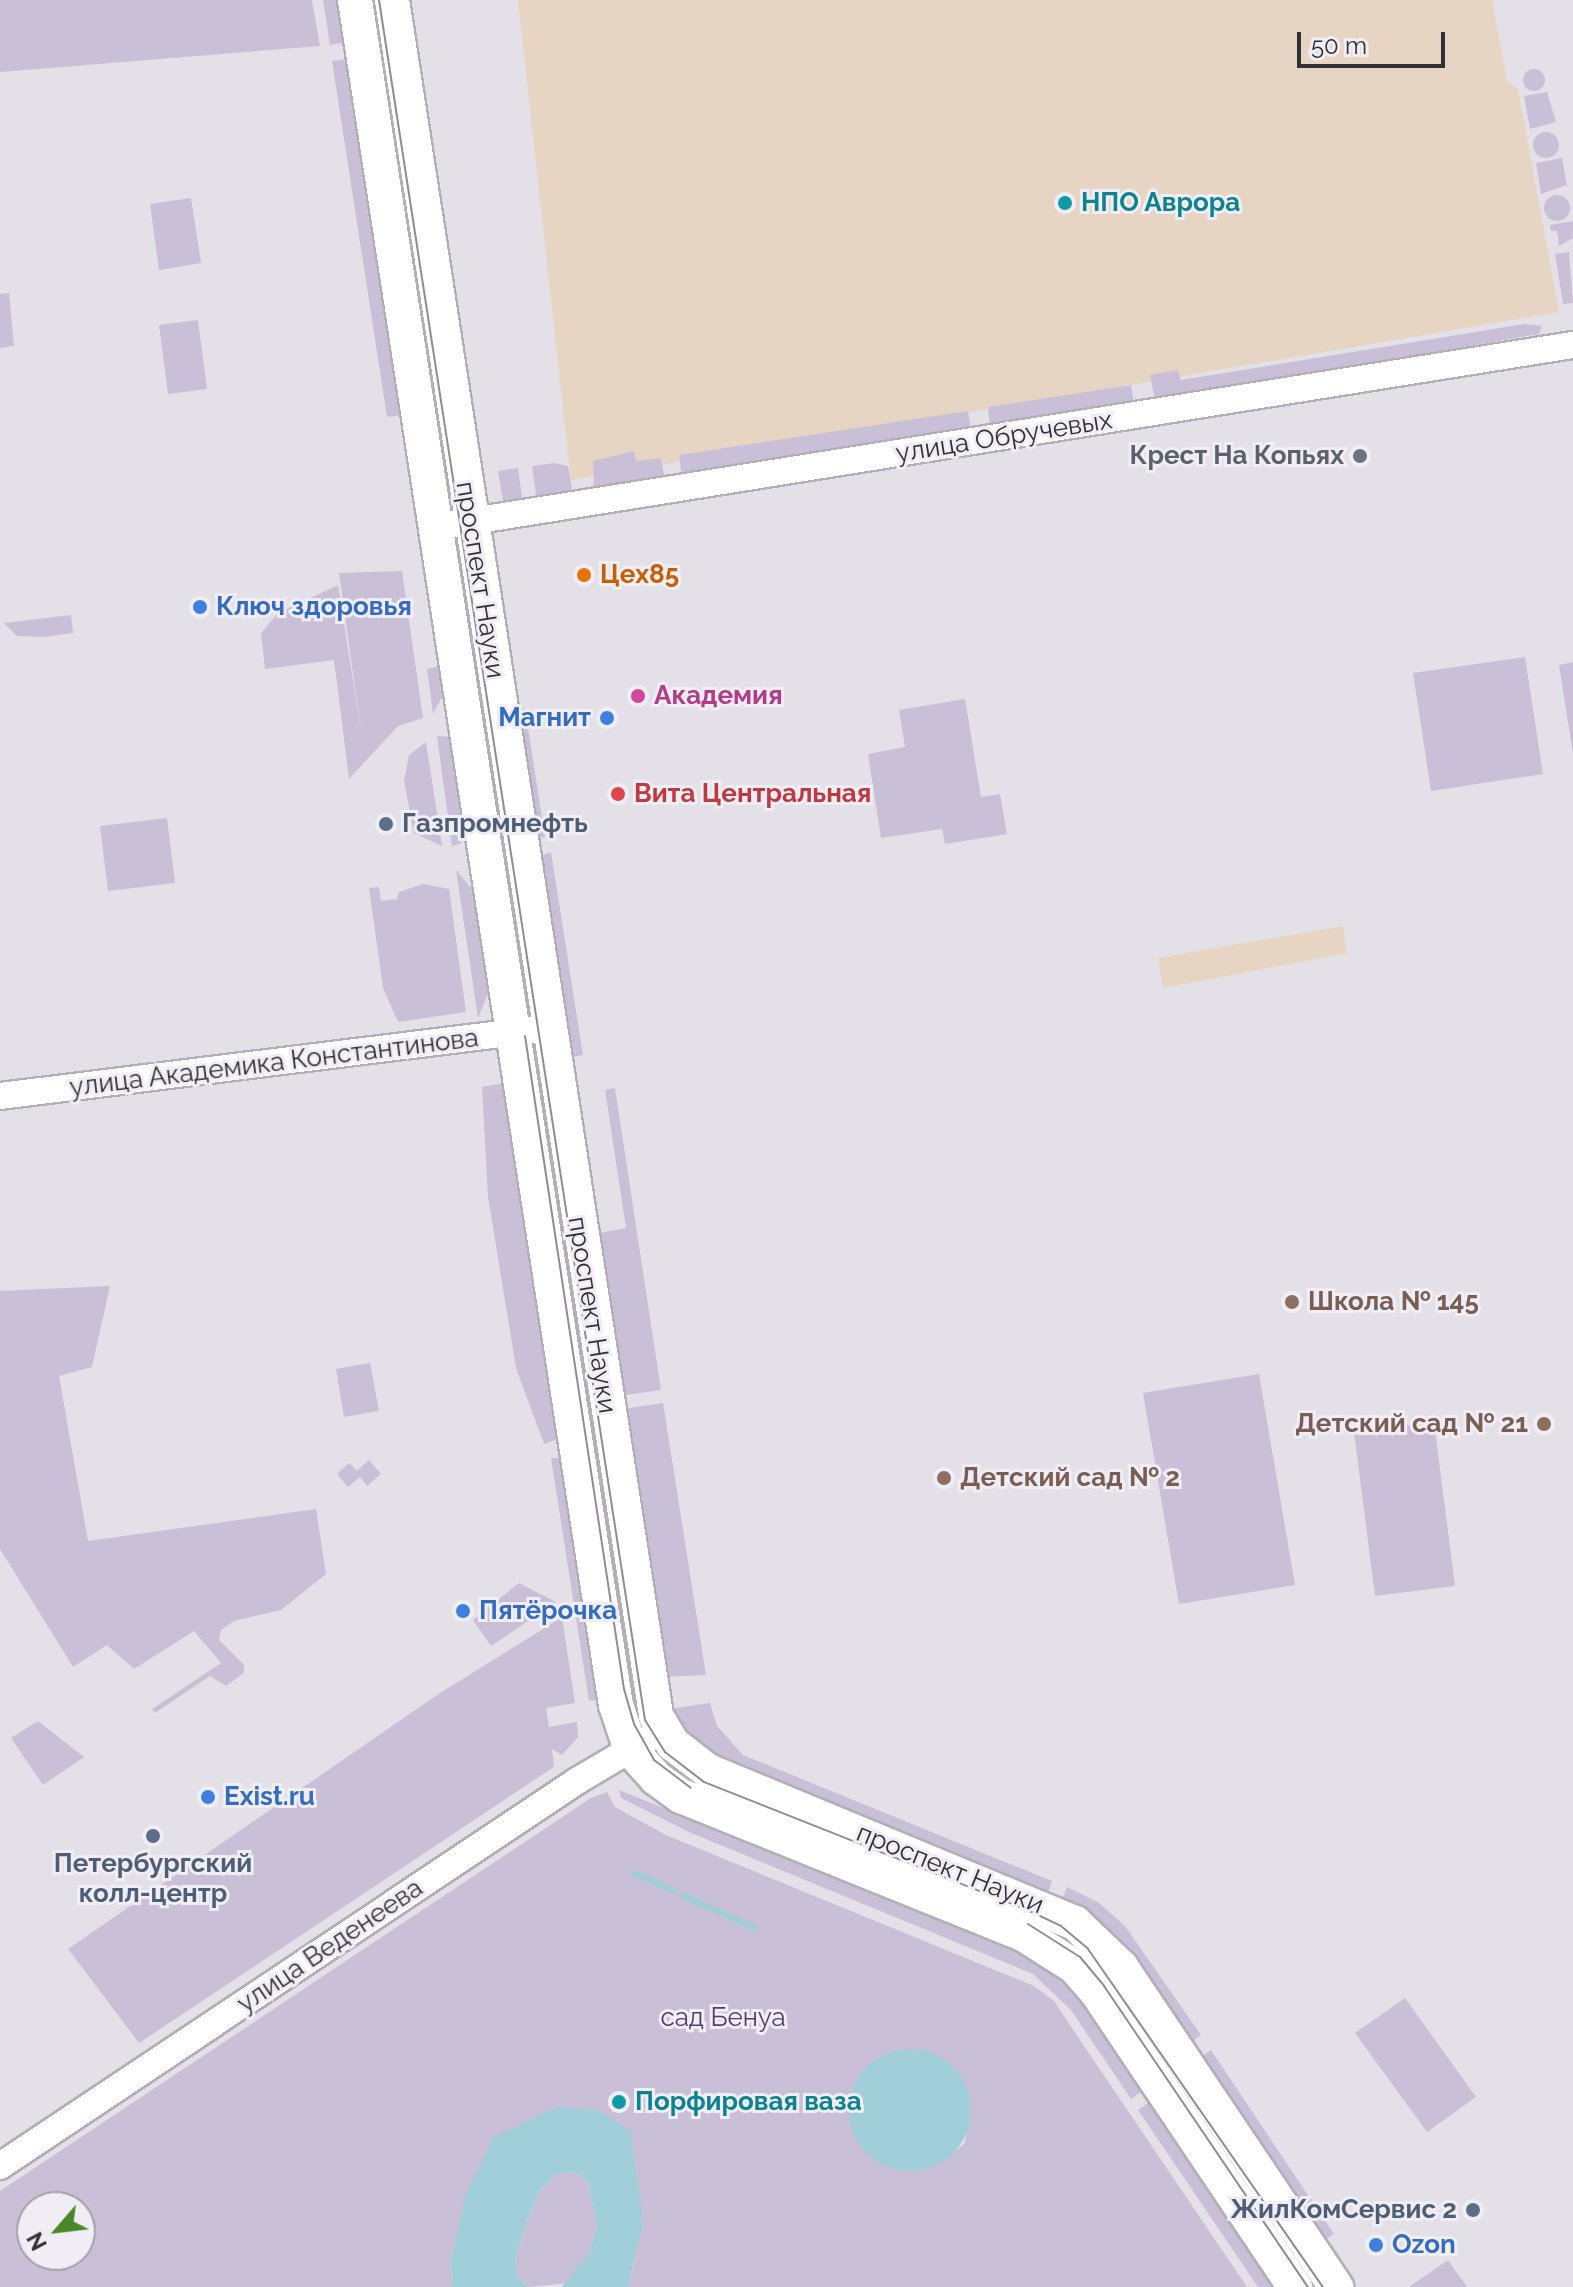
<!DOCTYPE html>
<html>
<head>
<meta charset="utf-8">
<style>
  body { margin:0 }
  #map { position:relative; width:1573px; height:2287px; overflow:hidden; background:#e3e0e8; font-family:Raleway,sans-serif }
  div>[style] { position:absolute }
  .industrial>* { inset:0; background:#e6d5c3 }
  .green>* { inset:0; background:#c9c0d8 }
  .round { border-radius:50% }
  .water>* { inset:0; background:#a0cfd9 }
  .stream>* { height:6px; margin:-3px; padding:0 3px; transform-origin:3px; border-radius:3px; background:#a0cfd9 }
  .roads { filter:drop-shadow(2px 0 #b2afb7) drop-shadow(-2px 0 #b2afb7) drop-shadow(0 2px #b2afb7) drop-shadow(0 -2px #b2afb7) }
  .minor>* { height:26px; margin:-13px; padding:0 13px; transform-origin:13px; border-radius:13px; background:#fff }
  .major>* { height:34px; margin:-17px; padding:0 17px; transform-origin:17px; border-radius:17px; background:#fff }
  .tram>* { height:2px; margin:-1px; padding:0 1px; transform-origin:1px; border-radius:1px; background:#8f8d93 }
  .dots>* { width:22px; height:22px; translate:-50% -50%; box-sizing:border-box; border:4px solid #f0edf5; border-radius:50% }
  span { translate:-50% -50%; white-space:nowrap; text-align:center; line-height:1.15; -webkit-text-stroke:6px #f0edf5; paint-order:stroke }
  .culture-label { font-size:26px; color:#0d838f; font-weight:700 }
  .left { translate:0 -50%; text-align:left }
  .street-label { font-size:26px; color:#313033 }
  .worship-label { font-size:26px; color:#5b616d; font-weight:700 }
  .right { translate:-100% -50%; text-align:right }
  .food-label { font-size:26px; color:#c56008; font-weight:700 }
  .shop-label { font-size:26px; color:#366cbe; font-weight:700 }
  .hotel-label { font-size:26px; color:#b23c85; font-weight:700 }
  .health-label { font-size:26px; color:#be3a42; font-weight:700 }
  .service-label { font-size:26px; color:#4e5e75; font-weight:700 }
  .education-label { font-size:26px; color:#785e54; font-weight:700 }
  .park-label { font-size:26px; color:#523e6d }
  .north { position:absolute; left:16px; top:2191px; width:80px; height:80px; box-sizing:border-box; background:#f0edf5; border:2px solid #a4a1a7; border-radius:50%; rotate:242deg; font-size:22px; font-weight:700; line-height:32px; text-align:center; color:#313033 }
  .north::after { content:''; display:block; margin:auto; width:28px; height:36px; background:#498726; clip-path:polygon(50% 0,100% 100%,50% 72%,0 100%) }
  .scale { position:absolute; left:1297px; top:32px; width:148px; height:36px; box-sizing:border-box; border:4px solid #313033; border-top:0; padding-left:10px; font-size:24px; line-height:28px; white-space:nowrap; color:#313033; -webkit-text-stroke:6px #f0edf5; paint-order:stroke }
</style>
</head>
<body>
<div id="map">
  <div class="industrial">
    <i style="clip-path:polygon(518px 0,1492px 0,1507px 81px,1518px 89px,1559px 312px,571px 480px)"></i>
    <i style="clip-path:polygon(1343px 926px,1347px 953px,1163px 988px,1158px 958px)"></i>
  </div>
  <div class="green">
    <i style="clip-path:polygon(0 0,312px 0,320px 46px,0 72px)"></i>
    <i style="clip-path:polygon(323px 0,339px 0,346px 42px,330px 45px)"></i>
    <i style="clip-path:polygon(348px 59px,402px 415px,387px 417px,332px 61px)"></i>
    <i class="round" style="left:1523px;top:69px;width:22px;height:22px"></i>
    <i style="clip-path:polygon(1547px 92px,1556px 122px,1530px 129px,1524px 96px)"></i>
    <i class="round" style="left:1533px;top:132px;width:26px;height:26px"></i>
    <i style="clip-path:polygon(1562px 158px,1567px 185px,1541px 194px,1536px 163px)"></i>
    <i class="round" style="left:1544px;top:195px;width:26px;height:26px"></i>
    <i style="clip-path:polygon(191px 198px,201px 263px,159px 270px,150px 204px)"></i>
    <i style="clip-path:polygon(1573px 221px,1573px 238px,1559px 246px,1557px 231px,1551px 231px,1550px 225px)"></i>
    <i style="clip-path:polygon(1569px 252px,1573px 303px,1563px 304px,1555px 254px)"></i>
    <i style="clip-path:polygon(9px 293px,14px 346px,0 348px,0 294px)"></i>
    <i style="clip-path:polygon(198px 320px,207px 389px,168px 394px,159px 325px)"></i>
    <i style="clip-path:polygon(1524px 324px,1542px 326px,1539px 334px,1155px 400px,1150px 375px,1178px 370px,1181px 380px)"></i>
    <i style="clip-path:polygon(1131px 385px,1134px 404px,990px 427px,988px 407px)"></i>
    <i style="clip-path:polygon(968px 411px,971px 430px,682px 478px,679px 455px)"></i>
    <i style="clip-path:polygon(634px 451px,636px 461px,661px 458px,665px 480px,594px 491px,593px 461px)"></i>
    <i style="clip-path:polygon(554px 463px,568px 466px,573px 494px,537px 501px,532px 466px)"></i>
    <i style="clip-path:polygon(518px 468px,522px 498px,503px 501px,498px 471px)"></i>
    <i style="clip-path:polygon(402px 571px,423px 718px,398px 726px,349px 779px,334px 660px,265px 669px,261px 633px,278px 613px,338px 585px,361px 731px,339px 573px)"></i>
    <i style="clip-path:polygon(71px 615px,73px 633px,44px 637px,17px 636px,4px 623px)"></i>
    <i style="clip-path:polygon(1525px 657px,1543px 774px,1431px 791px,1413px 673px)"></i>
    <i style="clip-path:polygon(1573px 662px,1573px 754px,1559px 665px)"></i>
    <i style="clip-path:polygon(441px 666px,443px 695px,433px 714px,427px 669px)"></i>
    <i style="clip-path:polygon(965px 699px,981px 797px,1000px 794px,1007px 834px,945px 844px,942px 829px,881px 838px,868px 754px,905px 747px,899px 710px)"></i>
    <i style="clip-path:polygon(525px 708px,545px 837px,533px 838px,514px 710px)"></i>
    <i style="clip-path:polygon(437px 736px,453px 737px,467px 834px,460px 844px,452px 846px)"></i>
    <i style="clip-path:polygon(426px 742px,442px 846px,414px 833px,404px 781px,409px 755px)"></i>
    <i style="clip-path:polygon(167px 818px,175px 883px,108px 891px,100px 826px)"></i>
    <i style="clip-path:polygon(551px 852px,583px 1055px,567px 1058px,536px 858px)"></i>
    <i style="clip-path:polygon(456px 870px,477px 895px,491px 986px,478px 1018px)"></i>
    <i style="clip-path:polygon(423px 884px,449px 889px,466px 1012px,398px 1022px,383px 988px,369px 888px,379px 887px,381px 901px,397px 899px,399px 892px)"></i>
    <i style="clip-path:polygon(505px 1083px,560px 1438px,544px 1444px,516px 1368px,488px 1197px,482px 1087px)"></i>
    <i style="clip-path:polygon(615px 1088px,661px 1390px,619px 1396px,594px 1234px,626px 1228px,605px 1090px)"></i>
    <i style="clip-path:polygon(110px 1286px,92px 1367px,59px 1376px,88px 1541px,316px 1509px,326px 1574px,281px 1610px,234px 1621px,221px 1630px,219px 1640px,244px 1665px,244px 1673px,226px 1686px,210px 1676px,155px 1713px,152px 1709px,221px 1663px,194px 1631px,134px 1669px,107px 1645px,73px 1667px,0 1549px,0 1291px)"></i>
    <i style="clip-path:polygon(370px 1363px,379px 1411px,344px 1417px,336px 1369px)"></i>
    <i style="clip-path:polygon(1259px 1374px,1295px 1585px,1179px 1604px,1143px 1393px)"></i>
    <i style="clip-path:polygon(663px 1403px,706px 1675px,662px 1677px,622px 1409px)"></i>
    <i style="clip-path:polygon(1434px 1422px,1455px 1586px,1375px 1596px,1354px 1432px)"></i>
    <i style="clip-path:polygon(551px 1458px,563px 1458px,600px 1699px,589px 1701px)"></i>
    <i style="clip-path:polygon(369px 1460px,381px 1474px,367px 1486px,360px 1477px,348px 1487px,337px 1474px,349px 1463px,357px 1471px)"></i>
    <i style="clip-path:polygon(519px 1583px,556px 1602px,491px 1646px,473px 1620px)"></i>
    <i style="clip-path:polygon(562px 1617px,575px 1703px,546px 1708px,549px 1727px,577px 1722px,578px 1737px,562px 1755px,552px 1749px,554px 1767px,139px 2043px,68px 1949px,440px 1693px)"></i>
    <i style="clip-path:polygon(710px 1703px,717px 1726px,743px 1755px,1052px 1881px,1048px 1894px,702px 1752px,686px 1741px,668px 1709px)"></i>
    <i style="clip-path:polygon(38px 1721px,84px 1757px,43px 1785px,11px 1738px)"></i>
    <i style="clip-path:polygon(619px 1790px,1047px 1963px,1083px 2000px,1144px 2090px,1131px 2099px,1071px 2010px,1033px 1974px,691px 1833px,621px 1798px)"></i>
    <i style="clip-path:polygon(evenodd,607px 1792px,615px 1807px,666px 1835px,1034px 1986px,1053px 2000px,1247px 2287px,628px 2287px,634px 2263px,598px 2110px,451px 2260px,452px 2287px,0 2287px,0 2191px,591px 1798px,607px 1792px,971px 2110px,964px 2144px,941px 2162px,971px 2110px,607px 1792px,32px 2207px,80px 2207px,80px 2255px,32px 2255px,32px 2207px)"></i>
    <i style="clip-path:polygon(1067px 1887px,1099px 1903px,1125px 1926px,1201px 2035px,1190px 2043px,1115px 1935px,1092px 1914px,1062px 1900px)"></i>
    <i style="clip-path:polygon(1405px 1998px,1476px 2097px,1427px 2132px,1355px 2033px)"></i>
    <i style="clip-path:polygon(1211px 2050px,1334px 2234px,1323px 2241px,1200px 2058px)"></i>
    <i style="clip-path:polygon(1151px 2101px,1277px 2287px,1258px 2287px,1138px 2110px)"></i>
    <i style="clip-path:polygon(575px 2172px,588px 2182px,592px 2201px,597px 2225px,590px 2252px,570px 2283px,528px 2287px,518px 2277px,515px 2259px,527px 2220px,540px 2190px,556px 2174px)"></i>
    <i style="clip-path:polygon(1448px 2260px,1467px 2287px,1409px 2287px)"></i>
  </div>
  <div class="water">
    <i class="round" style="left:849px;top:2049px;width:122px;height:122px"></i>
    <i style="clip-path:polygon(557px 2107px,598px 2110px,631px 2132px,643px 2222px,628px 2287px,562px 2287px,590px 2252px,597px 2225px,588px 2182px,575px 2172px,556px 2174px,540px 2190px,527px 2220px,515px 2259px,518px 2277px,528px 2287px,452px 2287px,451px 2260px,466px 2194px,494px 2137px)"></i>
  </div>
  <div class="stream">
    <i style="left:634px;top:1873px;width:44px;rotate:24.2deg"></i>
    <i style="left:684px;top:1896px;width:78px;rotate:24.3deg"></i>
  </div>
  <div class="roads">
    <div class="minor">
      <i style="left:435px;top:527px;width:1152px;rotate:-9.09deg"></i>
      <i style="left:0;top:1096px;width:553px;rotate:-7.06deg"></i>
      <i style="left:0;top:2166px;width:694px;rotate:-33.71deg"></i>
      <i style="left:577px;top:1781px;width:100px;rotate:-30.7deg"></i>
    </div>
    <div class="major">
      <i style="left:355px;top:0;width:1725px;rotate:81.3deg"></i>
      <i style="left:616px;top:1705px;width:47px;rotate:71.6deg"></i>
      <i style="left:631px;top:1750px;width:38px;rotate:48deg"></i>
      <i style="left:656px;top:1778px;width:31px;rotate:36deg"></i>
      <i style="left:681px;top:1796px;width:369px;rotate:22deg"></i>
      <i style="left:1023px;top:1934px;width:62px;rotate:32.4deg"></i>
      <i style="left:1075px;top:1967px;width:32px;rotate:49deg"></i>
      <i style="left:1096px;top:1991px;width:357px;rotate:56.1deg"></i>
      <i style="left:392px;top:0;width:1736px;rotate:81.25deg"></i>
      <i style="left:656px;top:1716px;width:33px;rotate:59deg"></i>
      <i style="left:673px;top:1744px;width:44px;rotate:37.6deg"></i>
      <i style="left:708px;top:1771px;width:397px;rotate:22.5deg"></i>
      <i style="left:1075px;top:1923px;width:64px;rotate:43.7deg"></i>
      <i style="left:1121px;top:1967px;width:386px;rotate:56.1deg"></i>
    </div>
  </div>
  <div class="tram">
    <i style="left:379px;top:0;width:1740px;rotate:81.21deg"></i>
    <i style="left:645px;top:1720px;width:38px;rotate:58deg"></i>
    <i style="left:665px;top:1752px;width:49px;rotate:37.6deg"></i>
    <i style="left:704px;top:1782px;width:343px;rotate:21.6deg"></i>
    <i style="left:1023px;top:1908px;width:42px;rotate:25.3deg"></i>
    <i style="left:1061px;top:1926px;width:35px;rotate:40deg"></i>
    <i style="left:1088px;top:1949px;width:412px;rotate:55.2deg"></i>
    <i style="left:525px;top:1036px;width:660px;rotate:81.38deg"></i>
    <i style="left:624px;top:1689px;width:36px;rotate:74deg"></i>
    <i style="left:634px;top:1724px;width:41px;rotate:60.9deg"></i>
    <i style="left:654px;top:1760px;width:46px;rotate:37.1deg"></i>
    <i style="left:1028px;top:1924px;width:62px;rotate:32.4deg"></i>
    <i style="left:1080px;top:1957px;width:38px;rotate:50deg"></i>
    <i style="left:1104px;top:1986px;width:364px;rotate:55.9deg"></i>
  </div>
  <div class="dots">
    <i style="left:1065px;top:203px;background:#0f9aa8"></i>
    <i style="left:1360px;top:456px;background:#6b7280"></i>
    <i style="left:584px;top:575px;background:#e8710a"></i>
    <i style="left:200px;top:607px;background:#3f7fe0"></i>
    <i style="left:638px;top:696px;background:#d1479c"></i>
    <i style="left:607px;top:718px;background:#3f7fe0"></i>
    <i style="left:618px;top:794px;background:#e0444e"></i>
    <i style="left:386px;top:824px;background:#5c6f8a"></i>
    <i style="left:1292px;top:1302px;background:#8d6e63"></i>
    <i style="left:1544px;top:1424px;background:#8d6e63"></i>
    <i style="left:944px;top:1478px;background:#8d6e63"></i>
    <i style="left:463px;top:1611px;background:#3f7fe0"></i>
    <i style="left:208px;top:1797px;background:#3f7fe0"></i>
    <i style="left:153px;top:1836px;background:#5c6f8a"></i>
    <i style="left:619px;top:2102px;background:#0f9aa8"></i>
    <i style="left:1473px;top:2210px;background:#5c6f8a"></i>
    <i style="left:1376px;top:2245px;background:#3f7fe0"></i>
  </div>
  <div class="culture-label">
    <span class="left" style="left:1081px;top:203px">НПО Аврора</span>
    <span class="left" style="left:635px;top:2102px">Порфировая ваза</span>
  </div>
  <div class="street-label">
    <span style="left:1004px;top:437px;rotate:-9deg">улица Обручевых</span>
    <span style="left:480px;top:580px;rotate:81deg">проспект Науки</span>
    <span style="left:274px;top:1063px;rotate:-7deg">улица Академика Константинова</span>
    <span style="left:592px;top:1315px;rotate:81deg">проспект Науки</span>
    <span style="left:950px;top:1869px;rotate:22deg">проспект Науки</span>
    <span style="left:330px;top:1946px;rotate:-34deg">улица Веденеева</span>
  </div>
  <div class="worship-label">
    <span class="right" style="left:1344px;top:456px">Крест На Копьях</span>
  </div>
  <div class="food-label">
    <span class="left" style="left:600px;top:575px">Цех85</span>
  </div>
  <div class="shop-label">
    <span class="left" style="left:216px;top:607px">Ключ здоровья</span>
    <span class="right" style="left:591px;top:718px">Магнит</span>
    <span class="left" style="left:479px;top:1611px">Пятёрочка</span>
    <span class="left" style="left:224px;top:1797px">Exist.ru</span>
    <span class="left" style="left:1392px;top:2245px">Ozon</span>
  </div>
  <div class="hotel-label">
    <span class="left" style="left:654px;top:696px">Академия</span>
  </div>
  <div class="health-label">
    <span class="left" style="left:634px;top:794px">Вита Центральная</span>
  </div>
  <div class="service-label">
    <span class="left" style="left:402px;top:824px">Газпромнефть</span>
    <span style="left:153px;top:1879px">Петербургский<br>колл-центр</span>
    <span class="right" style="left:1457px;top:2210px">ЖилКомСервис 2</span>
  </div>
  <div class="education-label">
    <span class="left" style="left:1308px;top:1302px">Школа № 145</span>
    <span class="right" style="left:1528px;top:1424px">Детский сад № 21</span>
    <span class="left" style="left:960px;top:1478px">Детский сад № 2</span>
  </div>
  <div class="park-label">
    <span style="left:723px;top:2018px">сад Бенуа</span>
  </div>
  <div class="north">N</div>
  <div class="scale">50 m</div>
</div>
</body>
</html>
